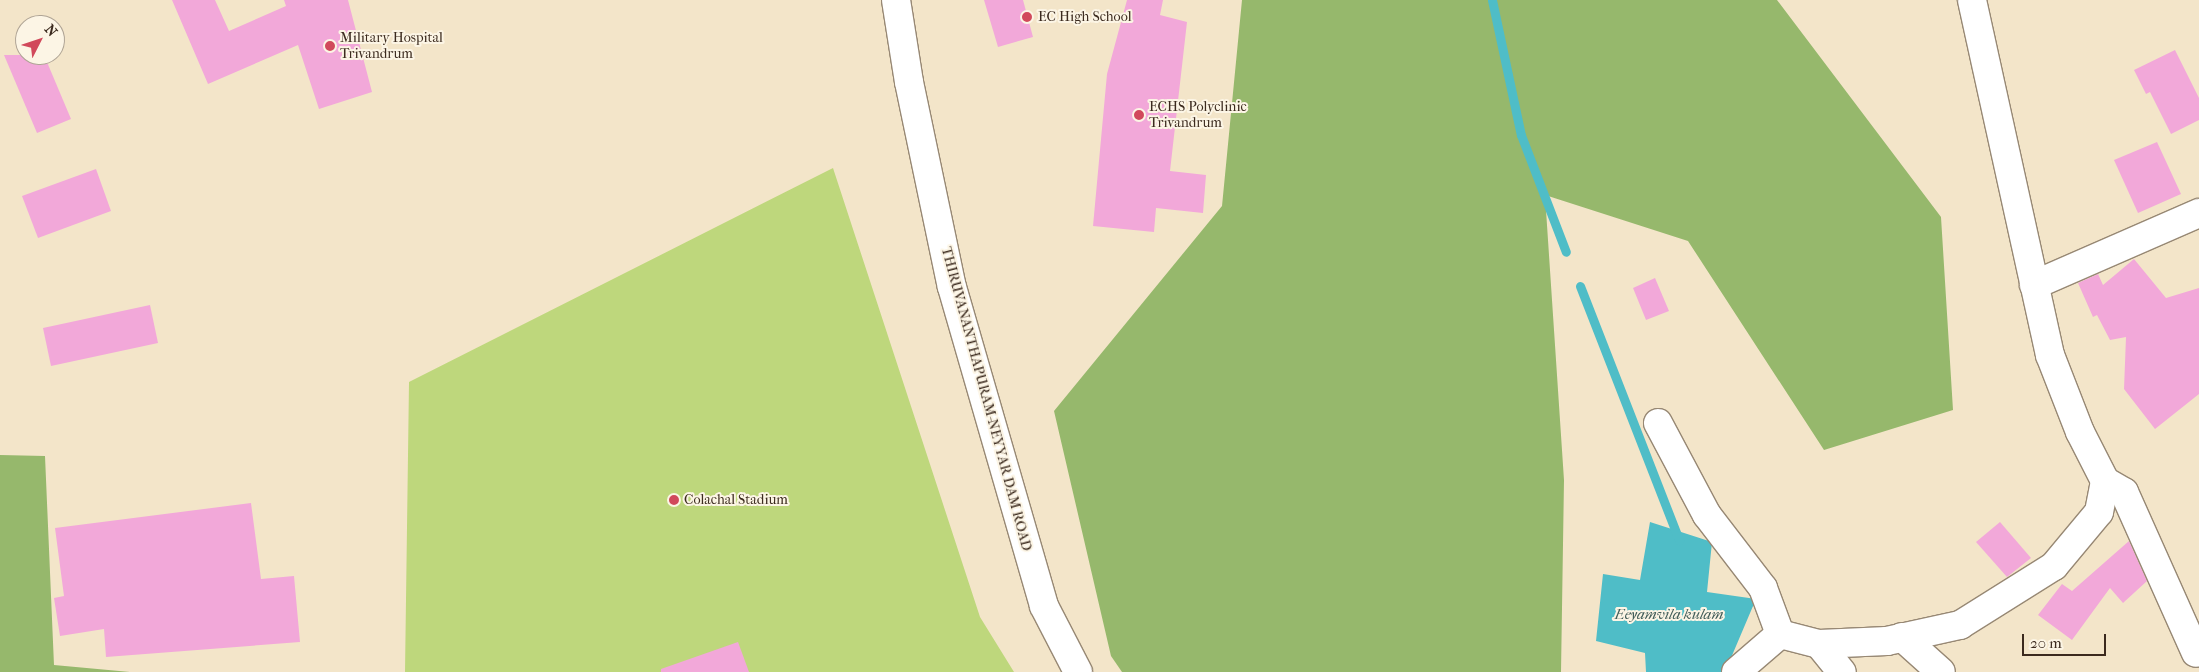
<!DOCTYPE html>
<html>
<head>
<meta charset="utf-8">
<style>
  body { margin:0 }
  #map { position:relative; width:2199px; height:672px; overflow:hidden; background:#f3e5c9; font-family:"IM FELL French Canon",serif }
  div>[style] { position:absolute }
  .green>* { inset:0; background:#bed77c }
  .forest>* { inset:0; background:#96b86c }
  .water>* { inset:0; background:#4fbdc7 }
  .stream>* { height:9px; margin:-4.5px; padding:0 4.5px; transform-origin:4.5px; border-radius:4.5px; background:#4fbdc7 }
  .building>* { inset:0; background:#f2a8d9 }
  .roads { filter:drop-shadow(1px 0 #978874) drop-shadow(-1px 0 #978874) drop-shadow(0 1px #978874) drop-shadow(0 -1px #978874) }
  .street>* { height:28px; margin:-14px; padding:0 14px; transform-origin:14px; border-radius:14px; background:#fff }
  .secondary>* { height:28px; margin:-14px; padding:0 14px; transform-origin:14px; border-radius:14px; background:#fff }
  .dots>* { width:14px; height:14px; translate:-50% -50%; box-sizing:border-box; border:2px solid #fcf5e5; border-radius:50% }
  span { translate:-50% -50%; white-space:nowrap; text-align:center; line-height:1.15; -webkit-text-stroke:4px #fcf5e5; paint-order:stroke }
  .poi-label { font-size:14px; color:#3b2a1e }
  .left { translate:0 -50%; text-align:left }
  .street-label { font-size:14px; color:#3b2a1e }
  .water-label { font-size:15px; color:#425d59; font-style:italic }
  .north { position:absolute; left:15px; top:15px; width:50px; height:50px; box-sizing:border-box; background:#fcf5e5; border:1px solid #afa495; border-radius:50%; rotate:49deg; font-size:14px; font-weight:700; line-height:20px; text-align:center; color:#3b2a1e }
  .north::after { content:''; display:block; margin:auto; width:18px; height:22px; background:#d1495b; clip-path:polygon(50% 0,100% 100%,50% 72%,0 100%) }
  .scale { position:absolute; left:2022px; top:634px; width:84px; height:22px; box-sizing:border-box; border:2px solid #3b2a1e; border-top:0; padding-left:6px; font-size:15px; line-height:18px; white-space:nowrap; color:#3b2a1e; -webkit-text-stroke:4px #fcf5e5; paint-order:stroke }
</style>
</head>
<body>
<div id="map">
  <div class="green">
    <i style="clip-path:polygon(833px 168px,980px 617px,1014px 672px,405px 672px,409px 382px)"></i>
  </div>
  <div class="forest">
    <i style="clip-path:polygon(1242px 0,1777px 0,1941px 217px,1953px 410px,1824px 450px,1688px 241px,1545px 195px,1564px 480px,1561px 672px,1122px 672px,1111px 656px,1054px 411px,1222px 206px)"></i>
    <i style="clip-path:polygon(0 455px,45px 456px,54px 665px,130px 672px,0 672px)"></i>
  </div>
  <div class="water">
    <i style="clip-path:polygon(1650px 522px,1712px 542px,1707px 592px,1756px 599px,1725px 672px,1646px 672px,1645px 653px,1596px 641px,1603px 574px,1640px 580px)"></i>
  </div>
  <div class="stream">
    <i style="left:1492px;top:0;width:138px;rotate:77.9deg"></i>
    <i style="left:1521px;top:135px;width:125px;rotate:69deg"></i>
    <i style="left:1580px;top:286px;width:273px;rotate:68.7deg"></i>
  </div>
  <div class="building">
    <i style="clip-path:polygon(172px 0,215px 0,229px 31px,286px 6px,284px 0,348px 0,372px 92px,319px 109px,298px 45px,208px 84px)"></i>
    <i style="clip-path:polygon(984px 0,1023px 0,1033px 37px,998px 47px)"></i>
    <i style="clip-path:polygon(1127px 0,1163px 0,1160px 15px,1187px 22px,1170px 171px,1206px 175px,1203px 213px,1156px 208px,1154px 232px,1093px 226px,1107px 74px)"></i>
    <i style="clip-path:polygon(2175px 50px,2199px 98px,2199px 120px,2171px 134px,2150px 92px,2146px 94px,2134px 70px)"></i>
    <i style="clip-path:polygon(4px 55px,44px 55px,71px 119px,37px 133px)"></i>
    <i style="clip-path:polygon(2157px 142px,2181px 194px,2138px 213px,2114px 160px)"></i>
    <i style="clip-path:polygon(96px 169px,111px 211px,38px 238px,22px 196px)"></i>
    <i style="clip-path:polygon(2134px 259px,2166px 298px,2199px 288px,2199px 394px,2155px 429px,2124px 389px,2126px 337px,2110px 340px,2097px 315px,2093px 317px,2078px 283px,2098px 274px,2103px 285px)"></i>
    <i style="clip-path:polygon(1655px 278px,1669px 311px,1646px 320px,1633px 288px)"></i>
    <i style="clip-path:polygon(150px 305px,158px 343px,51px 366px,43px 328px)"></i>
    <i style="clip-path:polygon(251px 503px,261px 579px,294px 576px,300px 642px,106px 657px,104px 629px,60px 636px,54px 598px,64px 596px,55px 528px)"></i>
    <i style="clip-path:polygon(2000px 522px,2031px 558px,2007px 577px,1976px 542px)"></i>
    <i style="clip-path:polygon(2129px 541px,2147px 581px,2123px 603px,2110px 588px,2072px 640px,2038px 615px,2062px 584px,2072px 591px)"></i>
    <i style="clip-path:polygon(738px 642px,749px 672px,661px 672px,661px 669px)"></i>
  </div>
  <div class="roads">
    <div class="street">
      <i style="left:2034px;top:285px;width:180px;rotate:-23.6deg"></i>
      <i style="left:1658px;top:423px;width:104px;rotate:62deg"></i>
      <i style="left:1707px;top:515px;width:92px;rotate:52.5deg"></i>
      <i style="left:1763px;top:588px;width:49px;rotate:69.7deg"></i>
      <i style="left:2105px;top:481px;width:22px;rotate:30deg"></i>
      <i style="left:2124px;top:492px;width:176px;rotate:65.9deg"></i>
      <i style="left:1902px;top:637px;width:52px;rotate:41.9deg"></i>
      <i style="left:1819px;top:644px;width:36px;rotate:51deg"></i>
      <i style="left:1736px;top:672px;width:58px;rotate:-40.8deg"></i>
      <i style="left:1780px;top:634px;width:40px;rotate:14.4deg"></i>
      <i style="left:1819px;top:644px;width:68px;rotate:-2.5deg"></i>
      <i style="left:1887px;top:641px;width:75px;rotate:-12.4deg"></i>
      <i style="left:1960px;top:625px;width:111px;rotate:-32.1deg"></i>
      <i style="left:2054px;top:566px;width:70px;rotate:-50.2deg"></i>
      <i style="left:2099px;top:512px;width:32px;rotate:-79deg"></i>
      <i style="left:2105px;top:481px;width:55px;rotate:-117deg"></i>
      <i style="left:2080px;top:432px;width:83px;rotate:-111.3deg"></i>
      <i style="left:2050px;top:355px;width:363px;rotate:-102.4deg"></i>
    </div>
    <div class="secondary">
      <i style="left:896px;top:0;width:83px;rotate:81deg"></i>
      <i style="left:909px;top:82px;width:209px;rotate:78.2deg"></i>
      <i style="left:952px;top:287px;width:332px;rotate:73.9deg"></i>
      <i style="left:1044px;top:606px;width:74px;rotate:62.7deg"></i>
    </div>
  </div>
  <div class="dots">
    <i style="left:1027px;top:17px;background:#d1495b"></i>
    <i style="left:330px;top:46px;background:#d1495b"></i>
    <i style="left:1139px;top:115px;background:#d1495b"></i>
    <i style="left:674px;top:500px;background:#d1495b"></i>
  </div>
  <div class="poi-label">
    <span class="left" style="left:1038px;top:17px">EC High School</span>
    <span class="left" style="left:340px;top:46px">Military Hospital<br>Trivandrum</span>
    <span class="left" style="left:1149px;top:115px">ECHS Polyclinic<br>Trivandrum</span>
    <span class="left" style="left:684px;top:500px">Colachal Stadium</span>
  </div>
  <div class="street-label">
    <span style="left:986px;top:399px;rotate:75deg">THIRUVANANTHAPURAM-NEYYAR DAM ROAD</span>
  </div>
  <div class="water-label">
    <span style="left:1669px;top:615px">Eeyamvila kulam</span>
  </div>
  <div class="north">N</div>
  <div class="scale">20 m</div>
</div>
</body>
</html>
